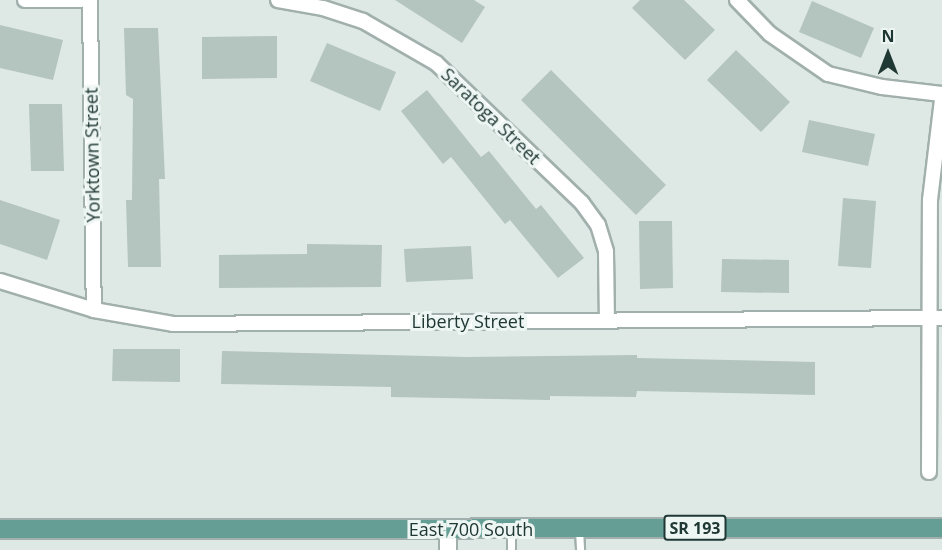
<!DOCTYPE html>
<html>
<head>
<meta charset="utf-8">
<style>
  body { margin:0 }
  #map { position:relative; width:942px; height:550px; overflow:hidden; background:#dee9e5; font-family:"Open Sans",sans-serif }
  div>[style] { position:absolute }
  .building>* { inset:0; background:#b4c4bf }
  .roads { filter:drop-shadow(2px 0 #a1b0ac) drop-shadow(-2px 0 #a1b0ac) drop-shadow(0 2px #a1b0ac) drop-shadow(0 -2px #a1b0ac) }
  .service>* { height:7px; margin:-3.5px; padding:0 3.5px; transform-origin:3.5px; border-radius:3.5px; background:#fff }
  .minor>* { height:14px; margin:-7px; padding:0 7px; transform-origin:7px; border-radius:7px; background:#fff }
  .tertiary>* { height:16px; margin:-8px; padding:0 8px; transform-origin:8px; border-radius:8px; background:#fff }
  .primary>* { height:18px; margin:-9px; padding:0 9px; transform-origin:9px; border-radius:9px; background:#649e95 }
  span { translate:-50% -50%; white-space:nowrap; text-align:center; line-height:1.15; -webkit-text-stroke:6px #eef6f3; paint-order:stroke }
  .shield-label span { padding:2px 4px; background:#eef6f3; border:2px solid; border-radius:4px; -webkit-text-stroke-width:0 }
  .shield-label { font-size:16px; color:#203834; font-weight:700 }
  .street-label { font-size:18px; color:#203834 }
  .north { position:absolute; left:858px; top:24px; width:60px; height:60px; -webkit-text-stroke:4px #eef6f3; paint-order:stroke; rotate:0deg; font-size:16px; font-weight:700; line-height:24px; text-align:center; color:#203834 }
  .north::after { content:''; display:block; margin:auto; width:21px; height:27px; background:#203834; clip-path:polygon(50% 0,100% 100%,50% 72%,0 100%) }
</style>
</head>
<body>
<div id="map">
  <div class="building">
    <i style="clip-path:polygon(395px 0,474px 0,485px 7px,462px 43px)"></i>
    <i style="clip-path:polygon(640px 0,684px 0,715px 30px,685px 60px,632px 8px)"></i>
    <i style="clip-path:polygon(812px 1px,874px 28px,861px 58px,799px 32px)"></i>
    <i style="clip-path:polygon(0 25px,63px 40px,53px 80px,0 68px)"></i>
    <i style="clip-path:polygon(124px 28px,158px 28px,165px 179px,159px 179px,161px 267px,128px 267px,126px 200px,132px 200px,133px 99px,126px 95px)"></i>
    <i style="clip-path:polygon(277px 36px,277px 78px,202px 79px,202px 37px)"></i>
    <i style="clip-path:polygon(327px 43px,396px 72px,380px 111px,310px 81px)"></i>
    <i style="clip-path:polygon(736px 50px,790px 102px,761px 132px,707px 80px)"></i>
    <i style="clip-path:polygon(551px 70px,666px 185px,636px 215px,521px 100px)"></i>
    <i style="clip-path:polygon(427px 90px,481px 157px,489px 151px,536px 209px,541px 205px,584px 258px,558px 278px,510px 220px,505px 224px,451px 157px,443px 164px,401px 111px)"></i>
    <i style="clip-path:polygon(29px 104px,62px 104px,64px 171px,31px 171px)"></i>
    <i style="clip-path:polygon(809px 120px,875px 134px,868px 166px,802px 152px)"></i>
    <i style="clip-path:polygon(843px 198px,876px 201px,871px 268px,838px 266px)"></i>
    <i style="clip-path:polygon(0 200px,60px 220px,47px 260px,0 244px)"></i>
    <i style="clip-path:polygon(639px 221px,672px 221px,673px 288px,640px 289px)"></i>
    <i style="clip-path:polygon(307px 244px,382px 245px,381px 287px,219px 288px,219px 255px,307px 254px)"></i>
    <i style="clip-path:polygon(471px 246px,473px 279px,406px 282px,404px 249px)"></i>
    <i style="clip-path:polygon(722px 259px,789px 260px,789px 293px,721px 292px)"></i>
    <i style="clip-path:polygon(113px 349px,180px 349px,180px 382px,112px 381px)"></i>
    <i style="clip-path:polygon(222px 351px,466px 357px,637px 355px,637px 358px,815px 362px,815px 395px,637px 391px,636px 397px,550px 396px,550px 400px,391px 397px,391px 387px,221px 384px)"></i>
  </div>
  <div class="roads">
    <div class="service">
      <i style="left:511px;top:529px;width:21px;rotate:90deg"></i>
      <i style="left:579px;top:529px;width:21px;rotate:87deg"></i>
    </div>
    <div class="minor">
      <i style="left:25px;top:0;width:56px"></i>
      <i style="left:90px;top:0;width:310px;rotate:89.3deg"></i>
      <i style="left:278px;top:0;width:46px;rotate:10.1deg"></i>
      <i style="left:323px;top:8px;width:42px;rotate:18deg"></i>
      <i style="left:363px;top:21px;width:84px;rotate:29.9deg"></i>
      <i style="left:436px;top:63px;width:202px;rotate:43.8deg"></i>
      <i style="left:582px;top:203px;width:27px;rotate:54deg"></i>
      <i style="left:598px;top:225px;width:28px;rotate:73deg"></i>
      <i style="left:606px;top:252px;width:68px;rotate:89.2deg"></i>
      <i style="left:737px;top:0;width:47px;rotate:45.9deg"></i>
      <i style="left:770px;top:34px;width:70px;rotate:34.6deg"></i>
      <i style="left:828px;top:74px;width:56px;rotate:13.5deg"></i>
      <i style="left:882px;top:87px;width:60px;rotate:6.7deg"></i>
      <i style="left:0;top:281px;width:98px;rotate:17.1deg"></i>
      <i style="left:94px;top:310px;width:80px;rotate:10deg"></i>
      <i style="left:173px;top:324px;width:769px;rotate:-0.45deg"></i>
      <i style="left:929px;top:472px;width:272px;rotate:-89.8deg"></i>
      <i style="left:930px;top:200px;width:101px;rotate:-83.2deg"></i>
    </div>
    <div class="tertiary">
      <i style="left:448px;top:528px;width:22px;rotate:90deg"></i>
    </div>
    <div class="primary">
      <i style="left:0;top:529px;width:942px;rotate:-0.06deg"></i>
    </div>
  </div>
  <div class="shield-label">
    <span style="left:695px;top:528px">SR 193</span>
  </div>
  <div class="street-label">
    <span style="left:491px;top:116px;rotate:44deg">Saratoga Street</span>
    <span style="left:92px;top:155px;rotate:-91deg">Yorktown Street</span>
    <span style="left:468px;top:321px">Liberty Street</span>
    <span style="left:471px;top:529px">East 700 South</span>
  </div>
  <div class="north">N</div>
</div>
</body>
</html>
